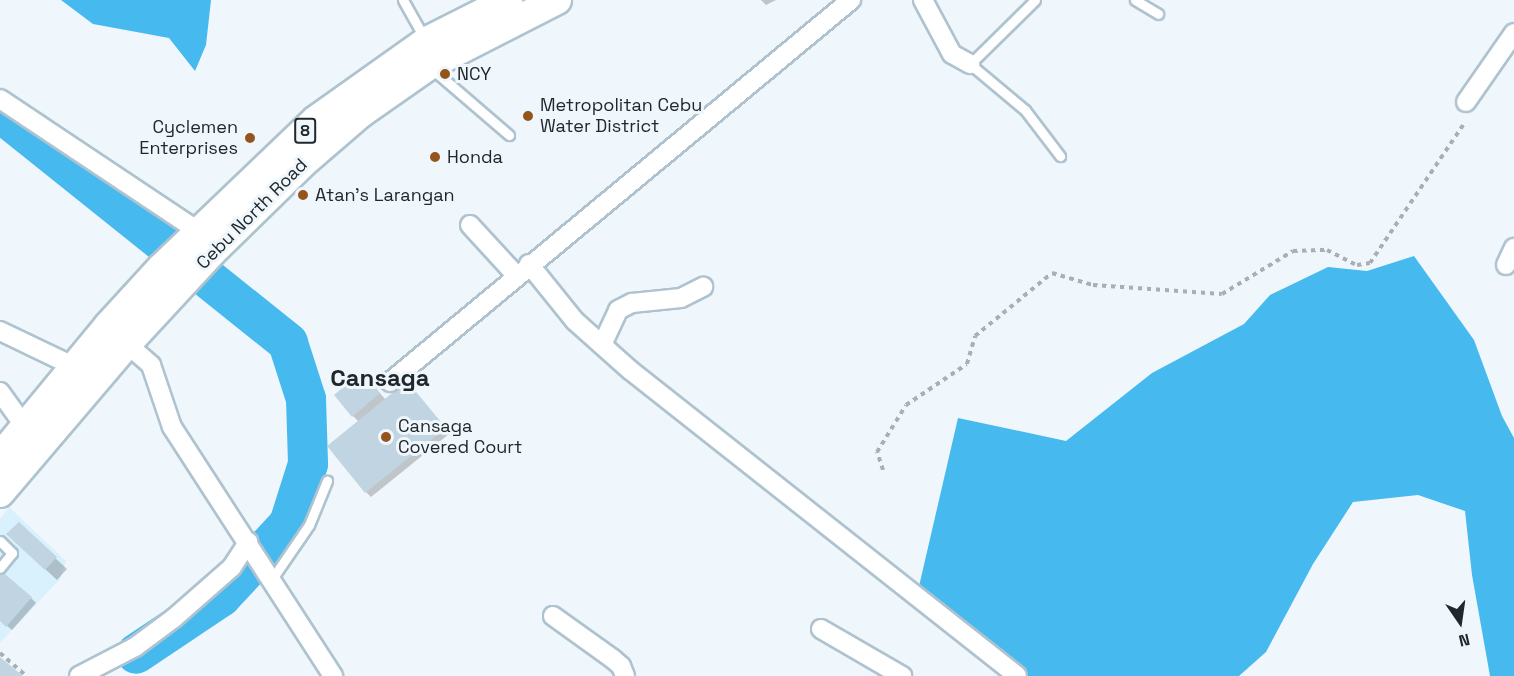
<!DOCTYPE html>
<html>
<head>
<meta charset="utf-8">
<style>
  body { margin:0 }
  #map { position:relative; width:1514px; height:676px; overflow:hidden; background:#eff7fc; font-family:"Space Grotesk",sans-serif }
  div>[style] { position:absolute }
  .built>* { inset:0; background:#d9f0fd }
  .water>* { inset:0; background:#46b9ef }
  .shadow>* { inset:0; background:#0003 }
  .river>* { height:40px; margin:-20px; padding:0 20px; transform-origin:20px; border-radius:20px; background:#46b9ef }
  .building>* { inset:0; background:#c0d5e1 }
  .path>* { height:4px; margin-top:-2px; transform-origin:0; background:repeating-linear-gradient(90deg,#a8b0b5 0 4.5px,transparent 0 9px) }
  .roads { filter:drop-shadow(2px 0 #aec3cf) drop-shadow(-2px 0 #aec3cf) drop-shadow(0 2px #aec3cf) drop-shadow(0 -2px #aec3cf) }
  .lane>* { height:9px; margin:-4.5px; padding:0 4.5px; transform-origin:4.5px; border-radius:4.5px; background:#fff }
  .street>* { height:18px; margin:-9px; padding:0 9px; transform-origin:9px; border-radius:9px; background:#fff }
  .primary>* { height:28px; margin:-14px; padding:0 14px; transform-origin:14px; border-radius:14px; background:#fff }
  .dots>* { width:16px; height:16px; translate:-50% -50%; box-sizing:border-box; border:3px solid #eff7fc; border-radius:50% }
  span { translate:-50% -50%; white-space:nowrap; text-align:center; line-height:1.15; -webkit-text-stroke:6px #eff7fc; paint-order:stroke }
  .shield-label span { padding:2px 4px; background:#eff7fc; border:2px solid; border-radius:4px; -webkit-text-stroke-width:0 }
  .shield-label { font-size:16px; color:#20282c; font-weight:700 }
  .poi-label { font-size:18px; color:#20282c }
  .left { translate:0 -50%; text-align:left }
  .right { translate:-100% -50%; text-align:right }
  .street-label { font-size:18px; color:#20282c }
  .district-label { font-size:24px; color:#20282c; font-weight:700 }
  .north { position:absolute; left:1430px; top:592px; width:60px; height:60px; -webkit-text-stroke:4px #eff7fc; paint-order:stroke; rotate:167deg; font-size:16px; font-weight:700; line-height:24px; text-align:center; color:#20282c }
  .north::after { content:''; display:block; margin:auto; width:21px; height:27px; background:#20282c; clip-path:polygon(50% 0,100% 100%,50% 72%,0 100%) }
</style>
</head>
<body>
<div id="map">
  <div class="built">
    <i style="clip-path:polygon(9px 507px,66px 561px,60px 579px,0 643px,0 519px)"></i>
  </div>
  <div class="water">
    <i style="clip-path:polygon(61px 0,211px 0,206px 45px,195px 71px,169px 38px,93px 24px)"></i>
    <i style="clip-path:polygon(1414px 256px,1474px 340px,1502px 416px,1514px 438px,1514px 676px,1490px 676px,1472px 575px,1465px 511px,1418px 495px,1353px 502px,1313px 564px,1266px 652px,1239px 676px,1021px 676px,917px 595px,958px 418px,1066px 441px,1152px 373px,1244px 324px,1270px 295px,1328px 267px,1367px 271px)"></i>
  </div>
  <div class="shadow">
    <i style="clip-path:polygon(761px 0,776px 0,766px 5px)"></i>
    <i style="clip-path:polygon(362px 373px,386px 400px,412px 388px,449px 434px,371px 497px,366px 492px,359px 422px,353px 416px)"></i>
    <i style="clip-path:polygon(19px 524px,67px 569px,57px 580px,19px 545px)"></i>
    <i style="clip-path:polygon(31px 598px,36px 603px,12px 630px,0 620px)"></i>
  </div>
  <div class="river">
    <i style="left:0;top:112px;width:369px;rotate:38.7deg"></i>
    <i style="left:288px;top:343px;width:59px;rotate:72.2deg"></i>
    <i style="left:306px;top:399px;width:65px;rotate:88.2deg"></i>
    <i style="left:308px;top:464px;width:63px;rotate:107.6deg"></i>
    <i style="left:289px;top:524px;width:100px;rotate:133deg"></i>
    <i style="left:221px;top:597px;width:102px;rotate:146.2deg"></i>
  </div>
  <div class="building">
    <i style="clip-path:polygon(362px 371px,380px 393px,352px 417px,334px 395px)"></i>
    <i style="clip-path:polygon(407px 381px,446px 428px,365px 493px,327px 446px)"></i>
    <i style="clip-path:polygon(19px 522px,57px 557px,45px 570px,6px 534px)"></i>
    <i style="clip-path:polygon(0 570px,32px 597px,6px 627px,0 621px)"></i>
    <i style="clip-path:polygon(0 657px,23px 676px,0 676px)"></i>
  </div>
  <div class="path">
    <i style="left:883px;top:470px;width:19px;rotate:-108deg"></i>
    <i style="left:877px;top:452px;width:55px;rotate:-58.3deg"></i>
    <i style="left:906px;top:405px;width:73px;rotate:-33.9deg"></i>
    <i style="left:967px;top:364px;width:29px;rotate:-74deg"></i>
    <i style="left:975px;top:336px;width:99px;rotate:-39.3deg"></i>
    <i style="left:1052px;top:273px;width:43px;rotate:16.3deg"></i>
    <i style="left:1093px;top:285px;width:129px;rotate:4deg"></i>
    <i style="left:1222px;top:294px;width:83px;rotate:-31.2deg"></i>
    <i style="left:1293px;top:251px;width:34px;rotate:-2deg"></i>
    <i style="left:1327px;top:250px;width:34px;rotate:27deg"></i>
    <i style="left:1357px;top:265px;width:13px;rotate:-9deg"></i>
    <i style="left:1370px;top:263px;width:170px;rotate:-56deg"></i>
    <i style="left:0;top:653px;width:35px;rotate:41deg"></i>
  </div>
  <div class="roads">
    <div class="lane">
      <i style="left:403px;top:0;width:45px;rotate:60.6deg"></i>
      <i style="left:1035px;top:0;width:91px;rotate:135.4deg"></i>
      <i style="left:970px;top:64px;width:72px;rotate:39.9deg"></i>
      <i style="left:1025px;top:110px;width:58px;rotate:52.7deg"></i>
      <i style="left:1135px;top:0;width:27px;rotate:31deg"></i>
      <i style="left:431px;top:68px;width:103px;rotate:40.7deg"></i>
      <i style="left:0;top:541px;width:17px;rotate:45deg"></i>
      <i style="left:12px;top:553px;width:19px;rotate:129deg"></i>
      <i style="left:272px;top:579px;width:65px;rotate:-55.6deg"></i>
      <i style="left:309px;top:525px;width:48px;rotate:-67.8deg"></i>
    </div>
    <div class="street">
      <i style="left:923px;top:0;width:61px;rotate:61.8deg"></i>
      <i style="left:952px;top:54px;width:21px;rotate:29deg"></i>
      <i style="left:0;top:99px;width:238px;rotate:33.7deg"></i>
      <i style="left:1466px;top:102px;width:84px;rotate:-55.2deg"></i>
      <i style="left:470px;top:225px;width:68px;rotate:47.4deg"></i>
      <i style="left:529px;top:264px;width:73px;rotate:51.1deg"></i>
      <i style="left:575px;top:321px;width:74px;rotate:41.7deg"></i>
      <i style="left:630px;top:370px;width:493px;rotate:38.3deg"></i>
      <i style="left:1506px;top:265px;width:19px;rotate:-65deg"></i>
      <i style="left:0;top:331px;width:83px;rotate:25.6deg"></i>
      <i style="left:127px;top:344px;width:32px;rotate:41deg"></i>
      <i style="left:151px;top:365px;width:65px;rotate:71.3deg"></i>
      <i style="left:172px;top:427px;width:297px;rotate:57.1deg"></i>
      <i style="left:602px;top:345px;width:38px;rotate:-65deg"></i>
      <i style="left:618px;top:310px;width:16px;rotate:-27deg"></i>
      <i style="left:632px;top:303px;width:49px;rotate:-5.8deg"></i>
      <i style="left:681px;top:298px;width:25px;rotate:-27deg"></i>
      <i style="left:390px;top:382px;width:599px;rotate:-39.65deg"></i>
      <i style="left:0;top:392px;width:44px;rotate:54.2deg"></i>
      <i style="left:553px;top:616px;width:74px;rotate:35.6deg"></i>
      <i style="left:613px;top:659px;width:11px;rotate:41deg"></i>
      <i style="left:621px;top:666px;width:11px;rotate:68deg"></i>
      <i style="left:821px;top:629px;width:94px;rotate:30.1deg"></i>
      <i style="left:79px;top:676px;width:63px;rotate:-27.4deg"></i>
      <i style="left:135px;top:647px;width:49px;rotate:-36.6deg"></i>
      <i style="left:174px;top:618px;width:77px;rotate:-41.3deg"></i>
      <i style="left:232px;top:567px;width:30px;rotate:-57deg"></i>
    </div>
    <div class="primary">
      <i style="left:0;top:457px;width:170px;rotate:-50.5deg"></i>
      <i style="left:108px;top:326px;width:79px;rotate:-47.6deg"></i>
      <i style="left:161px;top:268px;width:214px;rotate:-43.7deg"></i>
      <i style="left:316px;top:120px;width:136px;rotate:-35.4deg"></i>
      <i style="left:427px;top:41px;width:91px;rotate:-26.8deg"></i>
      <i style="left:0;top:493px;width:196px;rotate:-49.6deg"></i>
      <i style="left:127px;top:344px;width:125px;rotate:-47.3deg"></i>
      <i style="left:212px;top:252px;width:127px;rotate:-44.4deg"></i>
      <i style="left:303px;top:163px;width:77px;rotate:-40.8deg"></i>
      <i style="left:361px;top:113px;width:82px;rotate:-35deg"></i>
      <i style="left:428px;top:66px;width:145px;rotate:-27.1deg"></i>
    </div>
  </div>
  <div class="dots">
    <i style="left:445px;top:74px;background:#93551c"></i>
    <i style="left:528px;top:116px;background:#93551c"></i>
    <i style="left:250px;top:138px;background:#93551c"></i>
    <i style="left:435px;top:157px;background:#93551c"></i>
    <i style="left:303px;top:195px;background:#93551c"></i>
    <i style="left:386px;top:437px;background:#93551c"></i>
  </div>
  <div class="shield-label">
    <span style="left:305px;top:131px">8</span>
  </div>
  <div class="poi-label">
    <span class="left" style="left:457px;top:74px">NCY</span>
    <span class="left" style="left:540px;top:116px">Metropolitan Cebu<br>Water District</span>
    <span class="right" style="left:238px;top:138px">Cyclemen<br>Enterprises</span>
    <span class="left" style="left:447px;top:157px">Honda</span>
    <span class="left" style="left:315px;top:195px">Atan's Larangan</span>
    <span class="left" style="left:398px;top:437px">Cansaga<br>Covered Court</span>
  </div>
  <div class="street-label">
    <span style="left:252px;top:214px;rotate:-45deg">Cebu North Road</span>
  </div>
  <div class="district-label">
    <span style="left:380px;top:378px">Cansaga</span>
  </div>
  <div class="north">N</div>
</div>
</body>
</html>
